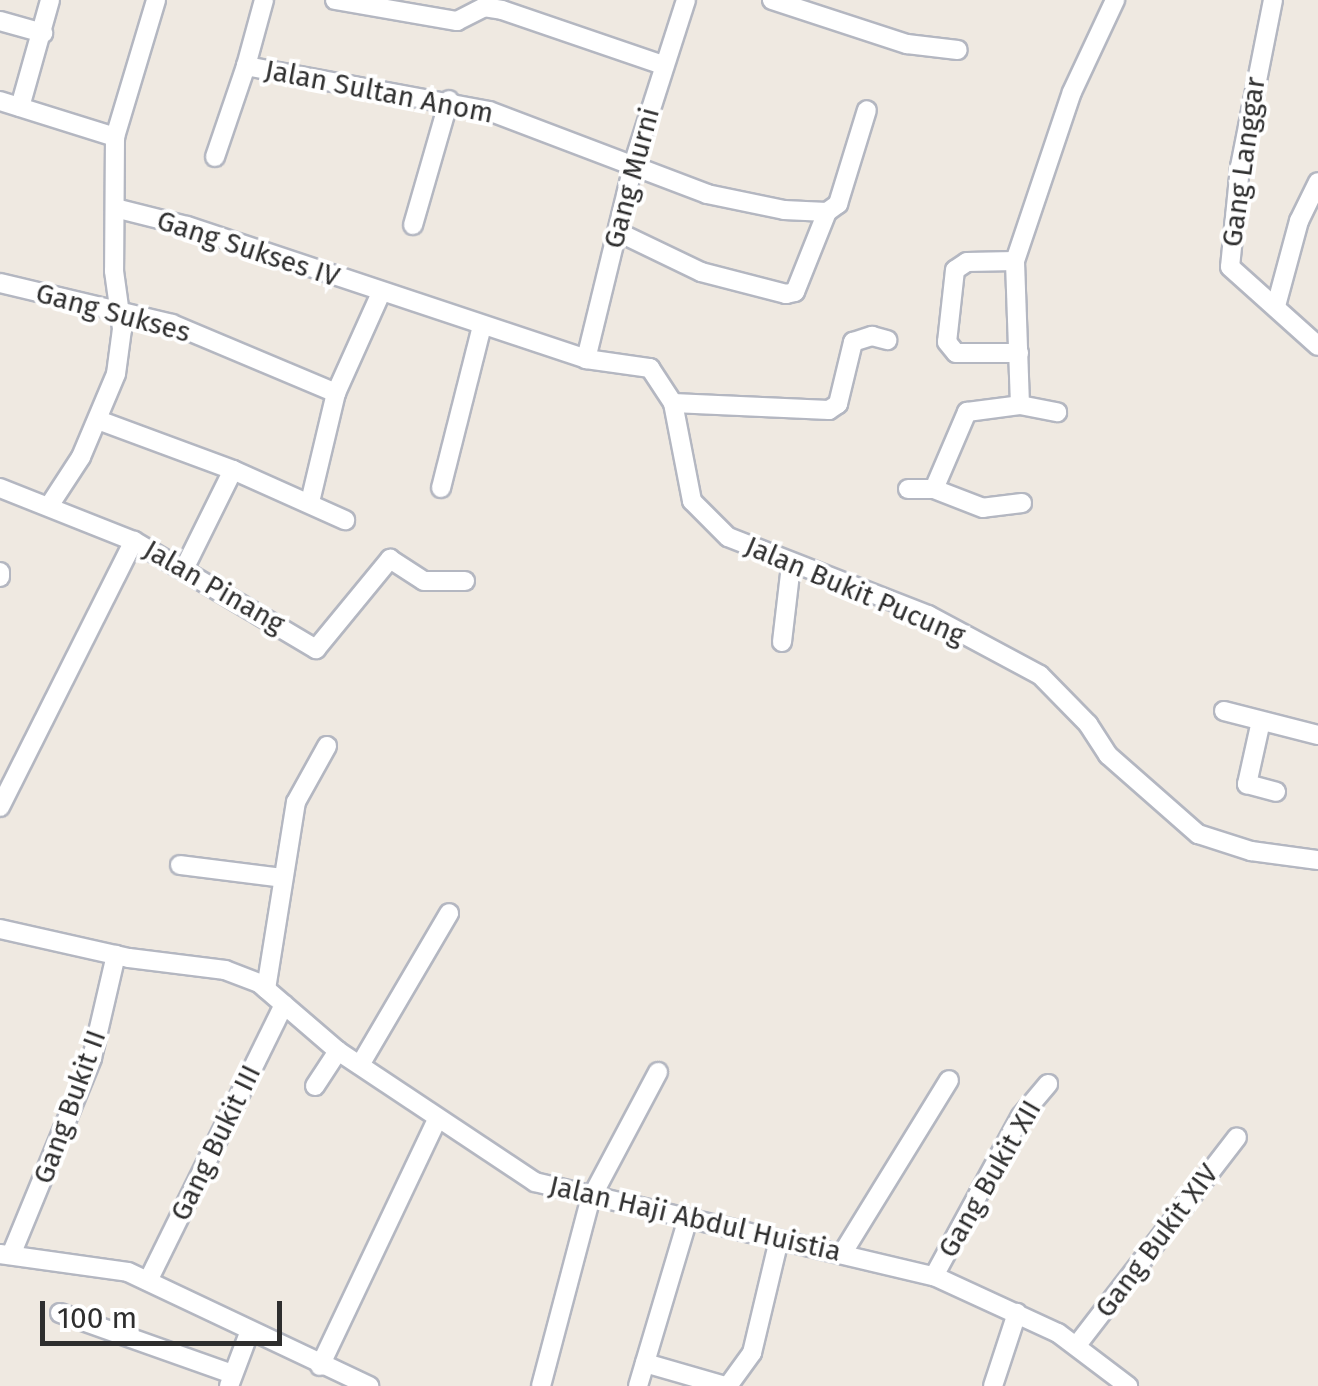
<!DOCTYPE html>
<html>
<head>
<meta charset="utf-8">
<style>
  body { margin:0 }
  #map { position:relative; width:1318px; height:1386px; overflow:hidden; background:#efe9e1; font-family:"Fira Sans",sans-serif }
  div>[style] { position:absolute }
  .roads { filter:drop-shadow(2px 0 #b4b7c1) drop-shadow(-2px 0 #b4b7c1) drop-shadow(0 2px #b4b7c1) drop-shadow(0 -2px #b4b7c1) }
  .minor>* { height:18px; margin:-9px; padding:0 9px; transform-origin:9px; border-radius:9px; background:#fff }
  span { translate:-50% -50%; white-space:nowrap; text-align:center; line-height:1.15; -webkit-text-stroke:8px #fff; paint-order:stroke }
  .street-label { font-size:28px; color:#2e2e2e }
  .scale { position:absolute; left:40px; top:1301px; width:242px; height:45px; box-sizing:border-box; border:5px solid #2e2e2e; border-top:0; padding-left:12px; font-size:30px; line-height:35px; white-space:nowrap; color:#2e2e2e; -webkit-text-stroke:8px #fff; paint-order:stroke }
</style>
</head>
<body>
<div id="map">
  <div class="roads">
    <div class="minor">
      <i style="left:264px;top:0;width:68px;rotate:105.3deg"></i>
      <i style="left:246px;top:66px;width:247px;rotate:10.5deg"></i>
      <i style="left:489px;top:111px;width:233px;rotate:20.8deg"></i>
      <i style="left:707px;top:194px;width:79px;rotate:11.7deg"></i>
      <i style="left:784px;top:210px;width:43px;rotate:2.7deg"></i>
      <i style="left:827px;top:212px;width:14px;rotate:-36deg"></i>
      <i style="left:838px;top:204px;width:98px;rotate:-72.9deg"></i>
      <i style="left:335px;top:0;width:124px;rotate:9.8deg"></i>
      <i style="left:457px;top:21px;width:30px;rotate:-27deg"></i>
      <i style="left:484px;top:7px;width:18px;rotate:9deg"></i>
      <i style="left:502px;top:10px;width:170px;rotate:18.9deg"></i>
      <i style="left:772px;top:0;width:142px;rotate:18.1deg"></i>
      <i style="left:907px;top:44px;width:51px;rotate:6.7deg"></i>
      <i style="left:1273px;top:0;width:170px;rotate:101.2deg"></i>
      <i style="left:1240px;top:167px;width:100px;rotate:95.7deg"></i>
      <i style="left:1230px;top:267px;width:118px;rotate:41.9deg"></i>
      <i style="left:0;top:21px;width:45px;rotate:15.6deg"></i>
      <i style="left:0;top:101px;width:121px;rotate:17.4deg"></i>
      <i style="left:115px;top:137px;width:134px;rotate:90.4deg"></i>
      <i style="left:114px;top:271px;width:59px;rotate:82.1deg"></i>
      <i style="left:122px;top:329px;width:45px;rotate:97.6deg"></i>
      <i style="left:116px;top:374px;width:90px;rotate:112.9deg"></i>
      <i style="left:81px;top:457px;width:59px;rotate:123.1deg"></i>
      <i style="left:20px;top:107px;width:111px;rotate:-74.3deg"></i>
      <i style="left:115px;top:137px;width:143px;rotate:-73.3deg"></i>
      <i style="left:215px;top:157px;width:96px;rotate:-71.2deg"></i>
      <i style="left:115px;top:208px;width:74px;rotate:14deg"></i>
      <i style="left:187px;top:226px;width:421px;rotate:18.4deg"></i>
      <i style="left:586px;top:359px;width:65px;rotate:8deg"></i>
      <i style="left:650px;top:368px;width:42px;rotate:56.7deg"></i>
      <i style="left:673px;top:403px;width:100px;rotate:79deg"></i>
      <i style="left:692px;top:501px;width:51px;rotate:45deg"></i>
      <i style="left:728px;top:537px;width:215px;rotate:21.3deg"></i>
      <i style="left:928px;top:615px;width:127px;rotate:28.2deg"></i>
      <i style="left:1040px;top:675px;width:69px;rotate:45.6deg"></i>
      <i style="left:1088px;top:724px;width:37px;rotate:57deg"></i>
      <i style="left:1108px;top:755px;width:120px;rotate:41.3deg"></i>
      <i style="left:1198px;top:834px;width:56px;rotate:17.8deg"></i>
      <i style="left:1251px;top:851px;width:68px;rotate:7.7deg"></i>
      <i style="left:413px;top:225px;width:130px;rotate:-73.9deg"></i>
      <i style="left:618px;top:232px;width:92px;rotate:25.7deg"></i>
      <i style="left:701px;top:272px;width:88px;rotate:14.5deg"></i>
      <i style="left:786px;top:294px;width:9px;rotate:-13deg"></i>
      <i style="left:795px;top:292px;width:86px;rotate:-68.2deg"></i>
      <i style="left:1015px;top:261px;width:48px;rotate:178.8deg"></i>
      <i style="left:967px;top:262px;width:14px;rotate:146deg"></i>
      <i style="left:955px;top:270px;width:72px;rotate:96.3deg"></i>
      <i style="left:947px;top:342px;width:14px;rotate:51deg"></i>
      <i style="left:956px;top:353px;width:63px"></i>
      <i style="left:0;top:283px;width:177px;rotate:13.4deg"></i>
      <i style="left:172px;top:324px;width:178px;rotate:22.8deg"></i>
      <i style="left:1276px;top:306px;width:88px;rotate:-74.9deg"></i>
      <i style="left:1299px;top:221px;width:43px;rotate:-64deg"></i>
      <i style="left:586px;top:359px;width:203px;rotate:-76.3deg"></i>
      <i style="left:634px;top:162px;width:170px;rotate:-72.2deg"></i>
      <i style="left:673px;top:403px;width:156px;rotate:2.6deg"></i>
      <i style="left:829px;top:410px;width:11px;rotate:-34deg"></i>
      <i style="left:838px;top:404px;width:64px;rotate:-76.4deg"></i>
      <i style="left:853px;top:342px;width:20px;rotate:-18deg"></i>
      <i style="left:872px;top:336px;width:16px;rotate:15deg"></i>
      <i style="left:1020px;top:405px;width:38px;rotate:11deg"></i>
      <i style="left:98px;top:420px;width:144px;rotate:20.3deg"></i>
      <i style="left:233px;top:470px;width:108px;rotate:116.3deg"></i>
      <i style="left:233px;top:470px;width:123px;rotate:24.1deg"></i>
      <i style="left:0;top:488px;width:144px;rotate:21.6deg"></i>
      <i style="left:134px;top:541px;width:212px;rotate:30.7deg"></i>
      <i style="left:316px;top:649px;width:117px;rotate:-50.6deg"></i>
      <i style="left:390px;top:559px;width:40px;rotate:32.9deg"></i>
      <i style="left:424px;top:581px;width:41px"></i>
      <i style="left:441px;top:488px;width:167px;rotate:-75.8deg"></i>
      <i style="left:908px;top:489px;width:26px"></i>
      <i style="left:310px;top:502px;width:112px;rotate:-76.6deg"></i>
      <i style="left:336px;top:393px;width:110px;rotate:-65.8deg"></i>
      <i style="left:1022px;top:503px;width:39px;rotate:173deg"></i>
      <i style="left:983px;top:508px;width:53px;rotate:-158.8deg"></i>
      <i style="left:934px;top:489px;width:84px;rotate:-66.8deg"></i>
      <i style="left:967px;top:412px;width:53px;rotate:-7.5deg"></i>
      <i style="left:1020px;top:405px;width:144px;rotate:-92deg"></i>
      <i style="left:1015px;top:261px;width:178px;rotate:-71.4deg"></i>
      <i style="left:1072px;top:92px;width:102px;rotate:-64.9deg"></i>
      <i style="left:0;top:572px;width:5px;rotate:90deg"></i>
      <i style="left:782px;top:642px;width:78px;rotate:-83.3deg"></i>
      <i style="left:1224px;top:711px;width:97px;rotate:14.3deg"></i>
      <i style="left:1261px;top:721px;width:65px;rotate:102.5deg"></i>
      <i style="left:1247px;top:784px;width:30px;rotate:15deg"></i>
      <i style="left:0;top:807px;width:298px;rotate:-63.3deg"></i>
      <i style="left:180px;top:865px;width:104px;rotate:7.2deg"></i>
      <i style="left:0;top:929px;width:132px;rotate:12.7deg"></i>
      <i style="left:129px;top:958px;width:97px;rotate:7.1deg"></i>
      <i style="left:225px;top:970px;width:36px;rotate:21deg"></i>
      <i style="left:259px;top:983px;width:104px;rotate:40.7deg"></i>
      <i style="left:338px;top:1051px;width:237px;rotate:33.6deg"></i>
      <i style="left:535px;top:1182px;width:410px;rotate:13.3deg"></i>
      <i style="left:934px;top:1276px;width:136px;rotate:24.7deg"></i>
      <i style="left:1058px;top:1333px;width:88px;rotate:37.1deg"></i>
      <i style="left:266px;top:989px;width:189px;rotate:-80.9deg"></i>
      <i style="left:296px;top:802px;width:64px;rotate:-61deg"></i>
      <i style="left:360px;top:1065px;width:176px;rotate:-59.6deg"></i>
      <i style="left:315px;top:1086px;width:42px;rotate:-56.7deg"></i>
      <i style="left:0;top:1254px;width:129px;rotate:8deg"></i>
      <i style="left:128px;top:1272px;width:267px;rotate:25.3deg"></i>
      <i style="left:842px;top:1254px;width:204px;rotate:-58.4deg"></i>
      <i style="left:11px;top:1255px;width:213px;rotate:-67.6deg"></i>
      <i style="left:92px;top:1058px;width:106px;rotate:-76.9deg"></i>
      <i style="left:934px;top:1276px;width:182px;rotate:-61.5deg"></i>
      <i style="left:1021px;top:1116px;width:42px;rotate:-49.8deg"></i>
      <i style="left:148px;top:1281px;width:308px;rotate:-63.8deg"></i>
      <i style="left:60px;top:1313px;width:182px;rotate:19.5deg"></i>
      <i style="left:1077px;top:1345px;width:262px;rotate:-52.4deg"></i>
      <i style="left:645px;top:1363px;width:83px;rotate:16deg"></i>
      <i style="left:320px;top:1366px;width:272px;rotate:-64.6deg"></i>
      <i style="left:229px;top:1386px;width:57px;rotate:-69.3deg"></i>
      <i style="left:541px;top:1386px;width:192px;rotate:-75.2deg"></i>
      <i style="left:590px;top:1200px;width:145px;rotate:-62deg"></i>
      <i style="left:638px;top:1386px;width:171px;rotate:-73.4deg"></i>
      <i style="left:728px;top:1386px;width:41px;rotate:-54deg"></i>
      <i style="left:752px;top:1353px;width:116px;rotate:-76.6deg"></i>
      <i style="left:993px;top:1386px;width:77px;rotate:-71.8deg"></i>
    </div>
  </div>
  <div class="street-label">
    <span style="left:379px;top:92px;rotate:11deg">Jalan Sultan Anom</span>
    <span style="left:1244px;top:162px;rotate:-82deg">Gang Langgar</span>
    <span style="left:632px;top:178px;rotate:-75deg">Gang Murni</span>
    <span style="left:248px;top:249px;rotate:18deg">Gang Sukses IV</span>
    <span style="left:113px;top:313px;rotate:15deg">Gang Sukses</span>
    <span style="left:214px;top:587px;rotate:30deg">Jalan Pinang</span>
    <span style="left:855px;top:591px;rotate:23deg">Jalan Bukit Pucung</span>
    <span style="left:70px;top:1107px;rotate:-70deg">Gang Bukit II</span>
    <span style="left:216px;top:1143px;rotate:-64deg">Gang Bukit III</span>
    <span style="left:990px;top:1179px;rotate:-60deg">Gang Bukit XII</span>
    <span style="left:695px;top:1219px;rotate:13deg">Jalan Haji Abdul Huistia</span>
    <span style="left:1157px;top:1241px;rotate:-53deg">Gang Bukit XIV</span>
  </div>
  <div class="scale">100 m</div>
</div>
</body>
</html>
